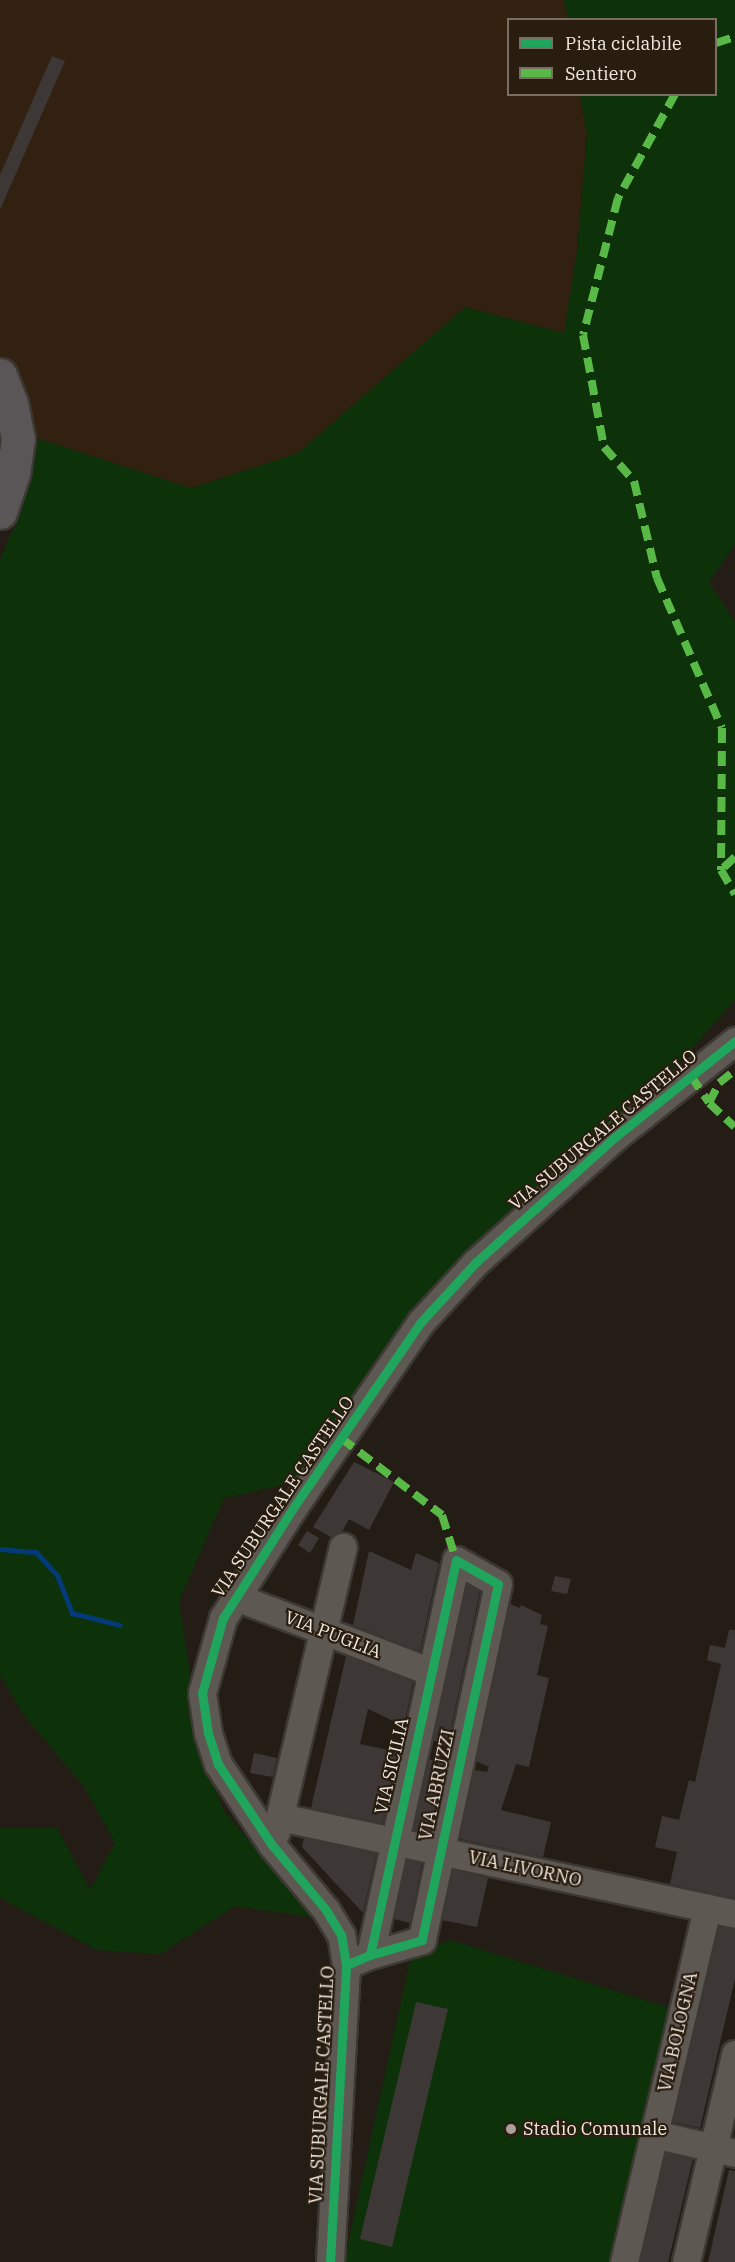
<!DOCTYPE html>
<html>
<head>
<meta charset="utf-8">
<style>
  body { margin:0 }
  #map { position:relative; width:735px; height:2262px; overflow:hidden; background:#231d16; font-family:"IBM Plex Serif",serif }
  div>[style] { position:absolute }
  .built>* { inset:0; background:#322111 }
  .green>* { inset:0; background:#0d3209 }
  .stream>* { height:5px; margin:-2.5px; padding:0 2.5px; transform-origin:2.5px; border-radius:2.5px; background:#033a77 }
  .building>* { inset:0; background:#3d3836 }
  .roads { filter:drop-shadow(2px 0 #3d3833) drop-shadow(-2px 0 #3d3833) drop-shadow(0 2px #3d3833) drop-shadow(0 -2px #3d3833) }
  .minor>* { height:27px; margin:-13.5px; padding:0 13.5px; transform-origin:13.5px; border-radius:13.5px; background:#5e5853 }
  .major>* { height:33px; margin:-16.5px; padding:0 16.5px; transform-origin:16.5px; border-radius:16.5px; background:#5a5557 }
  .quiet>* { height:8px; margin-top:-4px; transform-origin:0; background:repeating-linear-gradient(90deg,#58b947 0 15px,transparent 0 23px) }
  .cycleway>* { height:9px; margin:-4.5px; padding:0 4.5px; transform-origin:4.5px; border-radius:4.5px; background:#20a55d }
  .dots>* { width:16px; height:16px; translate:-50% -50%; box-sizing:border-box; border:3px solid #291d10; border-radius:50% }
  span { translate:-50% -50%; white-space:nowrap; text-align:center; line-height:1.15; -webkit-text-stroke:4.5px #291d10; paint-order:stroke }
  .street-label { font-size:18px; color:#f1e8df }
  .poi-label { font-size:18px; color:#f1e8df }
  .left { translate:0 -50%; text-align:left }
  .legend { position:absolute; left:507px; top:18px; width:210px; height:78px; box-sizing:border-box; background:#291d10; border:2px solid #796e63; margin:0; padding:8px 10px; list-style:none; font-size:18px; color:#f1e8df }
  .legend li { display:flex; align-items:center; gap:12px; height:30px }
  .legend b { width:30px; border:2px solid #796e63 }
</style>
</head>
<body>
<div id="map">
  <div class="built">
    <i style="clip-path:polygon(0 0,564px 0,568px 19px,508px 20px,508px 94px,580px 95px,587px 133px,577px 251px,564px 333px,465px 307px,298px 453px,191px 488px,33px 437px,13px 376px,0 358px)"></i>
  </div>
  <div class="green">
    <i style="clip-path:polygon(564px 0,735px 0,735px 544px,709px 582px,735px 622px,735px 1000px,647px 1099px,425px 1302px,323px 1476px,224px 1498px,179px 1601px,200px 1739px,223px 1810px,314px 1917px,235px 1906px,160px 1954px,97px 1950px,0 1898px,0 1828px,57px 1828px,90px 1890px,115px 1843px,85px 1788px,24px 1715px,0 1675px,0 560px,23px 506px,33px 437px,191px 488px,298px 453px,465px 307px,564px 333px,577px 250px,587px 133px,580px 95px,716px 94px,716px 20px,568px 19px)"></i>
    <i style="clip-path:polygon(450px 1940px,677px 2010px,619px 2262px,344px 2262px,411px 1956px)"></i>
  </div>
  <div class="stream">
    <i style="left:0;top:1549px;width:36px;rotate:5deg"></i>
    <i style="left:36px;top:1552px;width:31px;rotate:48deg"></i>
    <i style="left:57px;top:1575px;width:41px;rotate:68.5deg"></i>
    <i style="left:72px;top:1613px;width:49px;rotate:14deg"></i>
  </div>
  <div class="building">
    <i style="clip-path:polygon(52px 56px,65px 61px,0 210px,0 175px)"></i>
    <i style="clip-path:polygon(354px 1462px,394px 1482px,369px 1530px,349px 1519px,342px 1532px,331px 1537px,313px 1527px)"></i>
    <i style="clip-path:polygon(307px 1531px,319px 1538px,310px 1553px,298px 1545px)"></i>
    <i style="clip-path:polygon(369px 1551px,411px 1570px,416px 1553px,439px 1563px,420px 1651px,353px 1625px)"></i>
    <i style="clip-path:polygon(555px 1576px,571px 1579px,567px 1594px,551px 1591px)"></i>
    <i style="clip-path:polygon(467px 1585px,480px 1592px,447px 1747px,433px 1740px)"></i>
    <i style="clip-path:polygon(510px 1604px,520px 1608px,521px 1605px,542px 1615px,540px 1624px,548px 1626px,537px 1675px,549px 1678px,529px 1767px,516px 1764px,501px 1810px,551px 1822px,543px 1857px,460px 1839px,474px 1770px,487px 1772px,489px 1767px,476px 1761px)"></i>
    <i style="clip-path:polygon(729px 1630px,735px 1630px,735px 1898px,670px 1884px,677px 1852px,655px 1847px,662px 1816px,679px 1820px,689px 1780px,695px 1782px,721px 1664px,707px 1660px,710px 1645px,725px 1648px)"></i>
    <i style="clip-path:polygon(346px 1656px,413px 1682px,404px 1726px,368px 1709px,360px 1744px,398px 1752px,383px 1823px,311px 1808px)"></i>
    <i style="clip-path:polygon(254px 1753px,277px 1758px,273px 1777px,250px 1773px)"></i>
    <i style="clip-path:polygon(429px 1759px,444px 1763px,429px 1833px,413px 1829px)"></i>
    <i style="clip-path:polygon(304px 1838px,376px 1854px,363px 1913px,302px 1847px)"></i>
    <i style="clip-path:polygon(407px 1860px,422px 1863px,410px 1923px,394px 1919px)"></i>
    <i style="clip-path:polygon(453px 1870px,488px 1878px,477px 1927px,442px 1920px)"></i>
    <i style="clip-path:polygon(719px 1927px,735px 1929px,735px 1979px,700px 2128px,673px 2122px)"></i>
    <i style="clip-path:polygon(416px 2002px,448px 2009px,392px 2247px,360px 2239px)"></i>
    <i style="clip-path:polygon(666px 2153px,693px 2159px,668px 2262px,640px 2262px)"></i>
    <i style="clip-path:polygon(729px 2170px,735px 2171px,735px 2262px,708px 2262px)"></i>
  </div>
  <div class="roads">
    <div class="minor">
      <i style="left:236px;top:1597px;width:209px;rotate:21deg"></i>
      <i style="left:280px;top:1817px;width:465px;rotate:12deg"></i>
      <i style="left:276px;top:1832px;width:293px;rotate:-76.8deg"></i>
      <i style="left:346px;top:1965px;width:26px;rotate:-23deg"></i>
      <i style="left:370px;top:1955px;width:404px;rotate:-77.7deg"></i>
      <i style="left:456px;top:1560px;width:48px;rotate:29.7deg"></i>
      <i style="left:498px;top:1584px;width:364px;rotate:102.1deg"></i>
      <i style="left:422px;top:1940px;width:54px;rotate:163.9deg"></i>
      <i style="left:654px;top:2134px;width:83px;rotate:13.2deg"></i>
      <i style="left:330px;top:2262px;width:297px;rotate:-86.9deg"></i>
      <i style="left:346px;top:1965px;width:30px;rotate:-99deg"></i>
      <i style="left:341px;top:1935px;width:29px;rotate:-121deg"></i>
      <i style="left:326px;top:1910px;width:85px;rotate:-129.7deg"></i>
      <i style="left:272px;top:1845px;width:97px;rotate:-123.7deg"></i>
      <i style="left:218px;top:1764px;width:33px;rotate:-108deg"></i>
      <i style="left:208px;top:1733px;width:40px;rotate:-98.5deg"></i>
      <i style="left:202px;top:1693px;width:78px;rotate:-74.4deg"></i>
      <i style="left:223px;top:1618px;width:130px;rotate:-57.5deg"></i>
      <i style="left:293px;top:1508px;width:226px;rotate:-55.5deg"></i>
      <i style="left:421px;top:1322px;width:80px;rotate:-47.5deg"></i>
      <i style="left:475px;top:1263px;width:188px;rotate:-42deg"></i>
      <i style="left:615px;top:1137px;width:154px;rotate:-38.7deg"></i>
      <i style="left:624px;top:2262px;width:364px;rotate:-76.8deg"></i>
      <i style="left:686px;top:2262px;width:214px;rotate:-76.7deg"></i>
    </div>
    <div class="major">
      <i style="left:0;top:375px;width:30px;rotate:69deg"></i>
      <i style="left:11px;top:403px;width:37px;rotate:79deg"></i>
      <i style="left:18px;top:439px;width:34px;rotate:98deg"></i>
      <i style="left:13px;top:473px;width:41px;rotate:108.4deg"></i>
    </div>
  </div>
  <div class="quiet">
    <i style="left:716px;top:43px;width:20px;rotate:-18deg"></i>
    <i style="left:675px;top:94px;width:119px;rotate:118.7deg"></i>
    <i style="left:618px;top:198px;width:141px;rotate:104.3deg"></i>
    <i style="left:583px;top:335px;width:114px;rotate:79.4deg"></i>
    <i style="left:604px;top:447px;width:45px;rotate:48.6deg"></i>
    <i style="left:634px;top:481px;width:100px;rotate:76.7deg"></i>
    <i style="left:657px;top:578px;width:163px;rotate:66.6deg"></i>
    <i style="left:722px;top:728px;width:142px;rotate:90.4deg"></i>
    <i style="left:735px;top:857px;width:19px;rotate:137deg"></i>
    <i style="left:721px;top:870px;width:28px;rotate:60deg"></i>
    <i style="left:691px;top:1076px;width:32px;rotate:56deg"></i>
    <i style="left:709px;top:1103px;width:35px;rotate:43deg"></i>
    <i style="left:709px;top:1103px;width:22px;rotate:-63deg"></i>
    <i style="left:719px;top:1083px;width:21px;rotate:-39deg"></i>
    <i style="left:341px;top:1438px;width:127px;rotate:37.3deg"></i>
    <i style="left:442px;top:1515px;width:47px;rotate:72.7deg"></i>
  </div>
  <div class="cycleway">
    <i style="left:346px;top:1965px;width:26px;rotate:-23deg"></i>
    <i style="left:370px;top:1955px;width:404px;rotate:-77.7deg"></i>
    <i style="left:456px;top:1560px;width:48px;rotate:29.7deg"></i>
    <i style="left:498px;top:1584px;width:364px;rotate:102.1deg"></i>
    <i style="left:422px;top:1940px;width:54px;rotate:163.9deg"></i>
    <i style="left:330px;top:2262px;width:297px;rotate:-86.9deg"></i>
    <i style="left:346px;top:1965px;width:30px;rotate:-99deg"></i>
    <i style="left:341px;top:1935px;width:29px;rotate:-121deg"></i>
    <i style="left:326px;top:1910px;width:85px;rotate:-129.7deg"></i>
    <i style="left:272px;top:1845px;width:97px;rotate:-123.7deg"></i>
    <i style="left:218px;top:1764px;width:33px;rotate:-108deg"></i>
    <i style="left:208px;top:1733px;width:40px;rotate:-98.5deg"></i>
    <i style="left:202px;top:1693px;width:78px;rotate:-74.4deg"></i>
    <i style="left:223px;top:1618px;width:130px;rotate:-57.5deg"></i>
    <i style="left:293px;top:1508px;width:226px;rotate:-55.5deg"></i>
    <i style="left:421px;top:1322px;width:80px;rotate:-47.5deg"></i>
    <i style="left:475px;top:1263px;width:188px;rotate:-42deg"></i>
    <i style="left:615px;top:1137px;width:154px;rotate:-38.7deg"></i>
  </div>
  <div class="dots">
    <i style="left:511px;top:2129px;background:#a9a199"></i>
  </div>
  <div class="street-label">
    <span style="left:603px;top:1130px;rotate:-40deg">VIA SUBURGALE CASTELLO</span>
    <span style="left:283px;top:1497px;rotate:-56deg">VIA SUBURGALE CASTELLO</span>
    <span style="left:333px;top:1635px;rotate:21deg">VIA PUGLIA</span>
    <span style="left:392px;top:1766px;rotate:-77deg">VIA SICILIA</span>
    <span style="left:437px;top:1785px;rotate:-78deg">VIA ABRUZZI</span>
    <span style="left:525px;top:1869px;rotate:12deg">VIA LIVORNO</span>
    <span style="left:678px;top:2032px;rotate:-77deg">VIA BOLOGNA</span>
    <span style="left:322px;top:2085px;rotate:-87deg">VIA SUBURGALE CASTELLO</span>
  </div>
  <div class="poi-label">
    <span class="left" style="left:523px;top:2129px">Stadio Comunale</span>
  </div>
  <ul class="legend">
  <li><b style="height:8px;background:#20a55d"></b>Pista ciclabile</li>
  <li><b style="height:8px;background:#58b947"></b>Sentiero</li>
  </ul>
</div>
</body>
</html>
